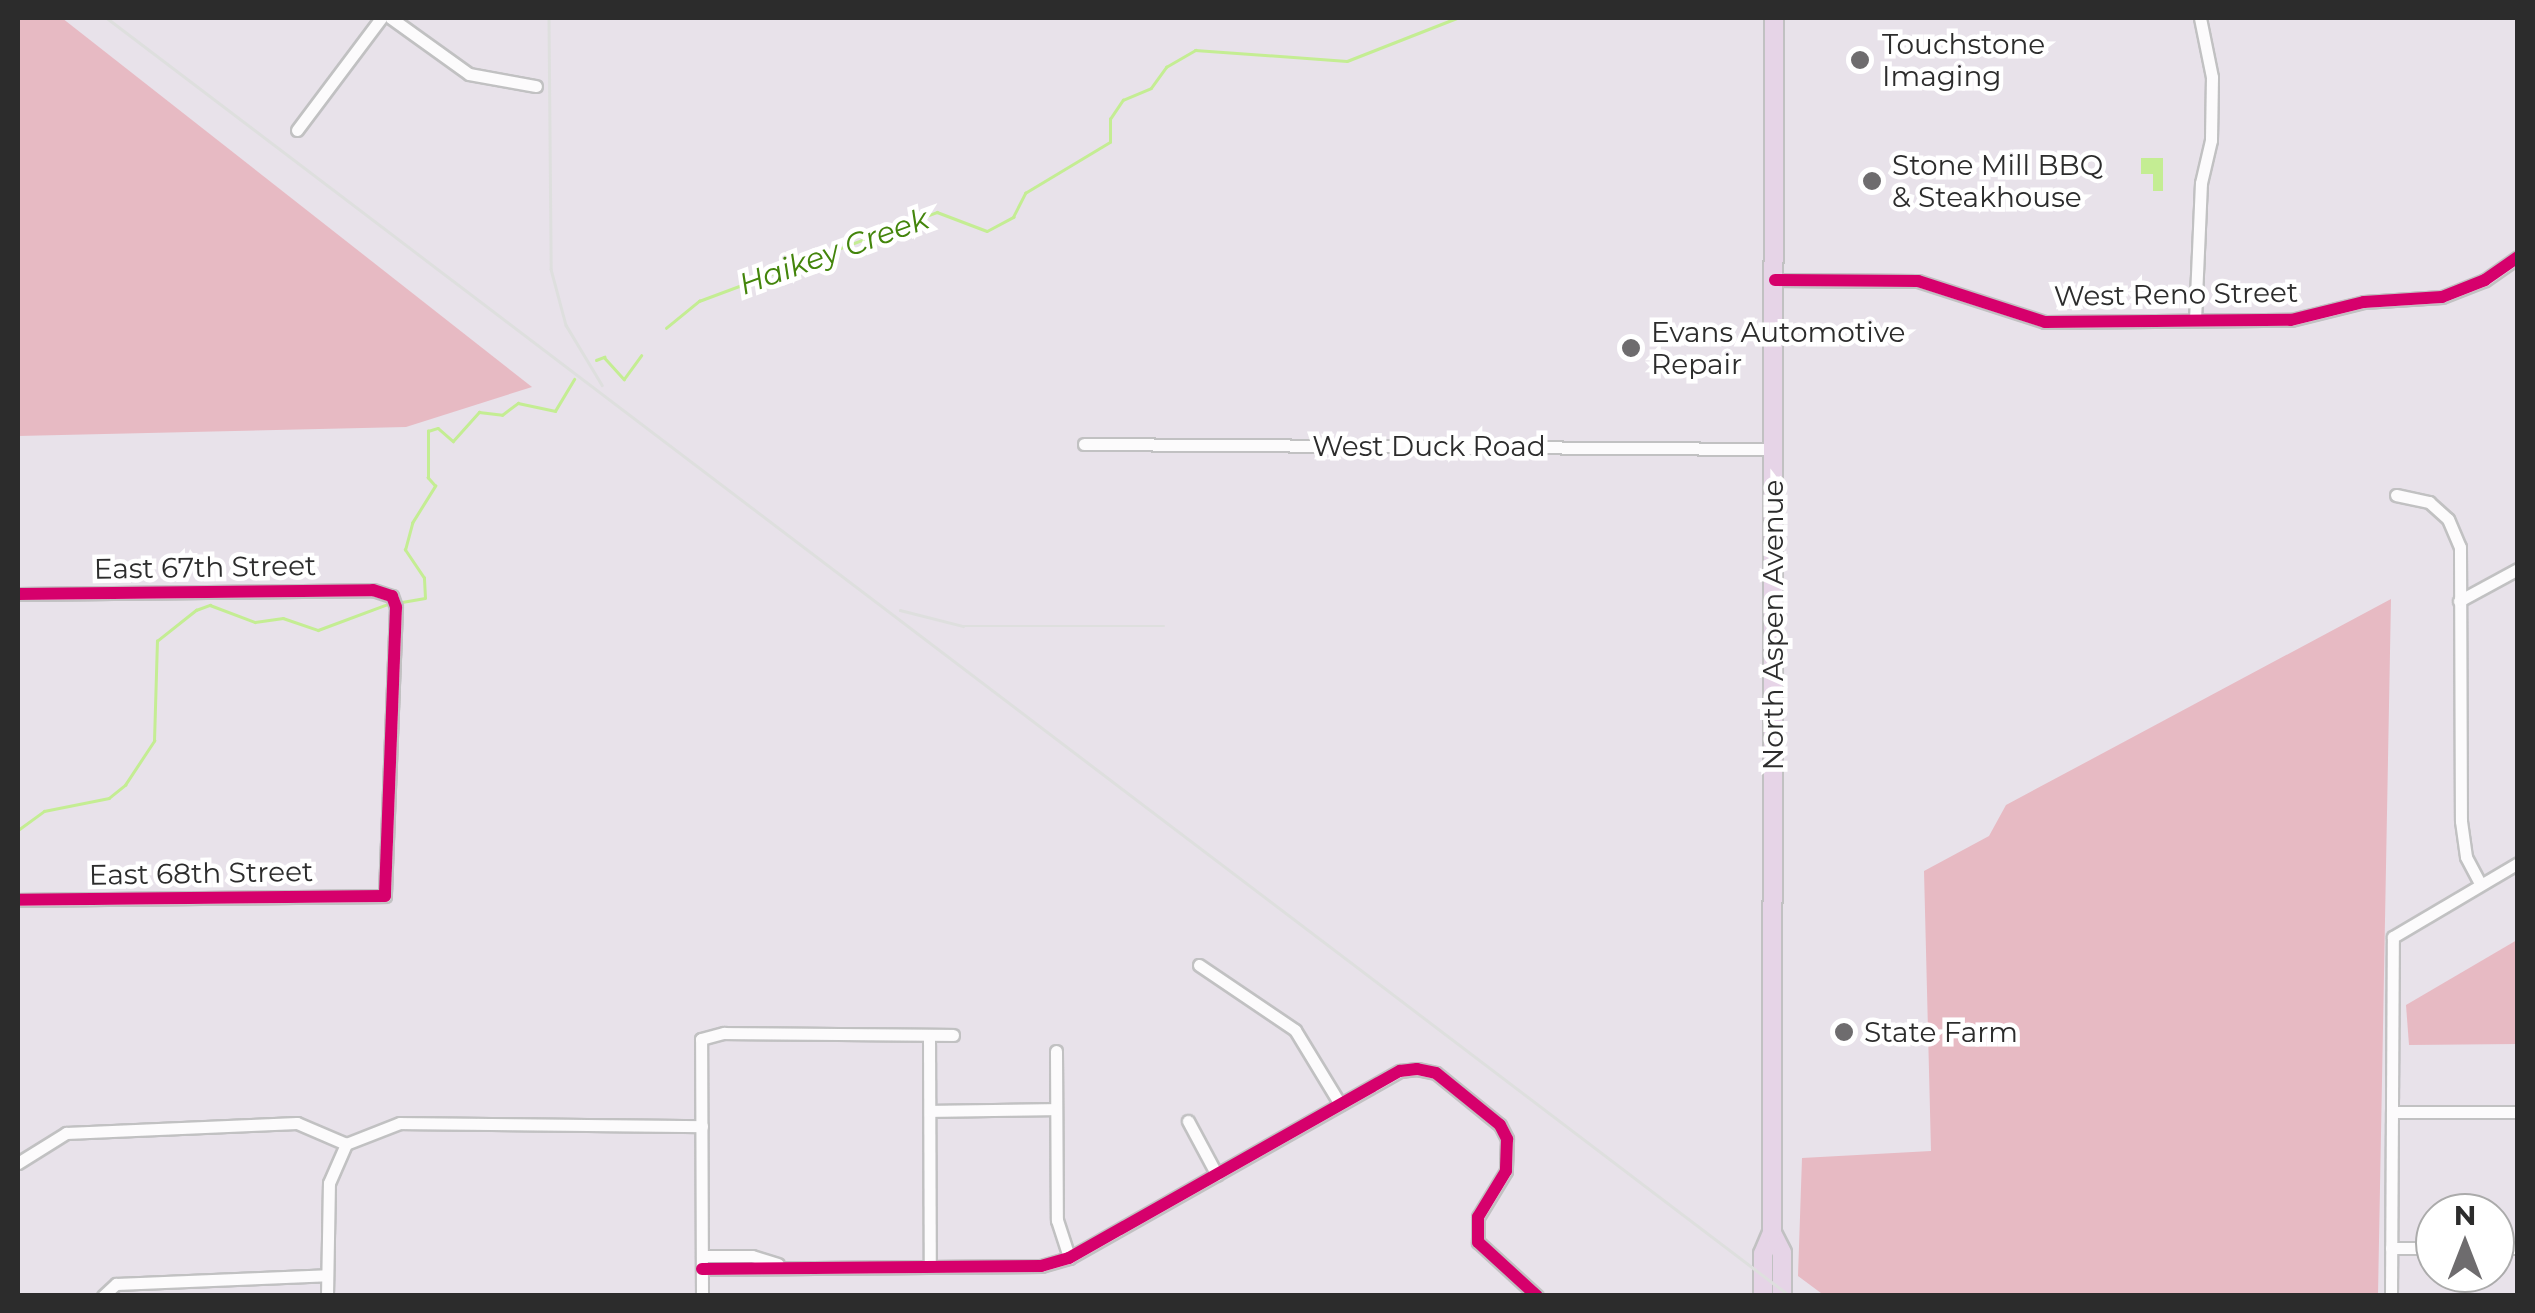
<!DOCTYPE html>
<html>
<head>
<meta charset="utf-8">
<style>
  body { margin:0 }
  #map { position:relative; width:2535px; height:1313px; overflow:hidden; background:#e8e2ea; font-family:Montserrat,sans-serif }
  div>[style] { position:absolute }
  .green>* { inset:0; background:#e7bac3 }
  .water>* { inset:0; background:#c4ed93 }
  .stream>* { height:2.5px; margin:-1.25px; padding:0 1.25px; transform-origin:1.25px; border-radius:1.25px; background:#c4ed93 }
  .roads { filter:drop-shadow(2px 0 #c1c1c2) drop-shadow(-2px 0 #c1c1c2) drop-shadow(0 2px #c1c1c2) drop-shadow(0 -2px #c1c1c2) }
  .minor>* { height:11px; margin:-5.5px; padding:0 5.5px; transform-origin:5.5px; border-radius:5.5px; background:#fcfbfc }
  .primary>* { height:18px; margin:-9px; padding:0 9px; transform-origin:9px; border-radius:9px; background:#e6d4e7 }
  .rail>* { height:2.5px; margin:-1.25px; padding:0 1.25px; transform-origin:1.25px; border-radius:1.25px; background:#dedfde }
  .cycleway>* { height:12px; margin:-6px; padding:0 6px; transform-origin:6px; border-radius:6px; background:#d6006c }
  .dots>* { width:28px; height:28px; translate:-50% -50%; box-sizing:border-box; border:5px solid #fff; border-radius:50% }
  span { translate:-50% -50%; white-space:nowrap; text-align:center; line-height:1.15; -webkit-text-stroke:9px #fff; paint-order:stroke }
  .poi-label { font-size:28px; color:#2c2c2c }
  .left { translate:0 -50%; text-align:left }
  .street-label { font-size:28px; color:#2c2c2c }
  .water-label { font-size:30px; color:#43850b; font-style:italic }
  .frame { position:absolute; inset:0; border:20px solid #2c2c2c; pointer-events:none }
  .north { position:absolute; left:2415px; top:1193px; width:100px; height:100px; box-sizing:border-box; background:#fff; border:2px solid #ababab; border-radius:50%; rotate:0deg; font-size:28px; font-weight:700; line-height:40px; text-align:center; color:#2c2c2c }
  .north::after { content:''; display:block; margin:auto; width:35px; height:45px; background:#6e6c6e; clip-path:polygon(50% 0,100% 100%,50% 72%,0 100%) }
</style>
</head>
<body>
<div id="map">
  <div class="green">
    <i style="clip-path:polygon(18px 18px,62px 18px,532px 387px,406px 427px,18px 436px)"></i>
    <i style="clip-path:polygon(2391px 599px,2378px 1295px,1825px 1296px,1798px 1276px,1802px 1158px,1931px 1151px,1924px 871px,1989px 836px,2006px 805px)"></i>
    <i style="clip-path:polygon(2517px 940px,2517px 1044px,2409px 1045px,2406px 1005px)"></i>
  </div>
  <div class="water">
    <i style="clip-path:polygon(2141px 158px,2163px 158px,2163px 191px,2153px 191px,2153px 174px,2141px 174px)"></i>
  </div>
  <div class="stream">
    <i style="left:666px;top:328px;width:43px;rotate:-39.3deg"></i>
    <i style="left:699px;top:301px;width:254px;rotate:-20.5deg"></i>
    <i style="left:937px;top:212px;width:53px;rotate:20.8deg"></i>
    <i style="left:987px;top:231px;width:30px;rotate:-28deg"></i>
    <i style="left:1013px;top:217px;width:27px;rotate:-63deg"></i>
    <i style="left:1025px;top:193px;width:99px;rotate:-31deg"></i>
    <i style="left:1110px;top:142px;width:23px;rotate:-90deg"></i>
    <i style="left:1110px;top:119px;width:23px;rotate:-56deg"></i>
    <i style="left:1123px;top:100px;width:30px;rotate:-23deg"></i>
    <i style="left:1151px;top:88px;width:26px;rotate:-54deg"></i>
    <i style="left:1166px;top:67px;width:34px;rotate:-30deg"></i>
    <i style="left:1195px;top:50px;width:152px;rotate:4.1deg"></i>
    <i style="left:1347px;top:61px;width:118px;rotate:-21.4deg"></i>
    <i style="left:596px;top:360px;width:9px;rotate:-21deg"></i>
    <i style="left:604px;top:357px;width:30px;rotate:48deg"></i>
    <i style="left:624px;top:379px;width:29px;rotate:-54deg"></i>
    <i style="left:402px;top:602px;width:23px;rotate:-10deg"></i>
    <i style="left:425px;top:598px;width:20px;rotate:-93deg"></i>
    <i style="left:424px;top:578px;width:34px;rotate:-124deg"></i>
    <i style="left:405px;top:550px;width:28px;rotate:-75deg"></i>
    <i style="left:412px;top:523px;width:44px;rotate:-58.1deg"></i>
    <i style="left:435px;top:486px;width:11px;rotate:-131deg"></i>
    <i style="left:428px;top:478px;width:47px;rotate:-90deg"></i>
    <i style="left:428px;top:431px;width:10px;rotate:-17deg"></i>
    <i style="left:438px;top:428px;width:20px;rotate:41deg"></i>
    <i style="left:453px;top:441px;width:39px;rotate:-48deg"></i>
    <i style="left:479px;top:412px;width:23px;rotate:7deg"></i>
    <i style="left:502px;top:415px;width:20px;rotate:-37deg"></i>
    <i style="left:518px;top:403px;width:38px;rotate:12deg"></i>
    <i style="left:555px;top:411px;width:37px;rotate:-59deg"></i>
    <i style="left:18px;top:830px;width:32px;rotate:-36deg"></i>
    <i style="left:44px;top:811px;width:66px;rotate:-11.3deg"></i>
    <i style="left:109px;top:798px;width:21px;rotate:-39deg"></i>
    <i style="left:125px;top:785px;width:53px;rotate:-56.6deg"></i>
    <i style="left:154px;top:741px;width:100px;rotate:-88.3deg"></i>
    <i style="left:157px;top:641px;width:50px;rotate:-38.5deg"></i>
    <i style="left:196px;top:610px;width:15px;rotate:-20deg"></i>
    <i style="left:210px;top:605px;width:48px;rotate:20.7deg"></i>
    <i style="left:255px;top:622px;width:28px;rotate:-8deg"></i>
    <i style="left:283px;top:618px;width:37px;rotate:19deg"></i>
    <i style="left:318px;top:630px;width:75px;rotate:-20.4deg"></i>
  </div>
  <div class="roads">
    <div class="minor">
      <i style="left:391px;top:18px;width:96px;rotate:35.7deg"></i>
      <i style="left:469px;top:74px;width:68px;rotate:10.2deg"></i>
      <i style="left:297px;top:130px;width:140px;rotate:-53.1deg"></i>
      <i style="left:1775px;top:280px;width:143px;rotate:0.4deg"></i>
      <i style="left:1918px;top:281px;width:133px;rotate:17.9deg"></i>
      <i style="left:2045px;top:322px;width:246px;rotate:-0.5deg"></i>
      <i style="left:2291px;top:320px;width:75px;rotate:-13.9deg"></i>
      <i style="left:2364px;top:302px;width:78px;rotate:-3.7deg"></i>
      <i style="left:2442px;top:297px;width:46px;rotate:-21.6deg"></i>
      <i style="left:2485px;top:280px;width:40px;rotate:-34.9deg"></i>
      <i style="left:2195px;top:320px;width:137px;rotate:-87.5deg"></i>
      <i style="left:2201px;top:183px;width:44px;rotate:-76.9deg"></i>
      <i style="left:2211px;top:140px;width:63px;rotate:-89.1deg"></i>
      <i style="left:2212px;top:77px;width:60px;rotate:-101.5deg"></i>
      <i style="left:1084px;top:444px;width:690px;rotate:0.42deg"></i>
      <i style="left:2396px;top:495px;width:34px;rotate:12deg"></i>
      <i style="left:2429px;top:502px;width:25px;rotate:42deg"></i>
      <i style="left:2448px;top:519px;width:30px;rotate:67deg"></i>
      <i style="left:2460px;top:547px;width:274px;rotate:89.8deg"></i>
      <i style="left:2461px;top:821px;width:36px;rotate:82deg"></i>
      <i style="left:2466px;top:857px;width:30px;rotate:62deg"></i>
      <i style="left:18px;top:594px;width:355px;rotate:-0.6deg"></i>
      <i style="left:373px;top:590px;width:20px;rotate:18deg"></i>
      <i style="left:392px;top:596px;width:12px;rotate:70deg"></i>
      <i style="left:396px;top:607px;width:289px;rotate:92.2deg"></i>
      <i style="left:385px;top:896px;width:367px;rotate:179.4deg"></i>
      <i style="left:2459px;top:601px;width:67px;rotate:-28.5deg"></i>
      <i style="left:1199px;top:965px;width:116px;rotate:34.1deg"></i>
      <i style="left:1295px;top:1030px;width:87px;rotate:58.7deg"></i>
      <i style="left:929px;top:1035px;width:231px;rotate:89.8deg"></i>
      <i style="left:1056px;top:1051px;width:169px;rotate:89.7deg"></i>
      <i style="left:1057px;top:1220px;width:40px;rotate:72deg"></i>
      <i style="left:930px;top:1111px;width:126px;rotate:-0.9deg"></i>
      <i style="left:2392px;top:1112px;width:126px"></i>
      <i style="left:1188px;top:1121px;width:61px;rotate:61.8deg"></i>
      <i style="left:18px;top:1163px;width:57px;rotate:-32deg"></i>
      <i style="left:66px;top:1133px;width:231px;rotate:-2.5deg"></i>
      <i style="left:297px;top:1123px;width:53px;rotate:23.2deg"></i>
      <i style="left:346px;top:1144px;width:58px;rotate:-21.3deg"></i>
      <i style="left:400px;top:1123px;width:302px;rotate:0.6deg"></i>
      <i style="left:2391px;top:1248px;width:44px"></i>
      <i style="left:2495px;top:1248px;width:23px"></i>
      <i style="left:702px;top:1256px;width:50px"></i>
      <i style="left:752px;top:1256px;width:27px;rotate:17deg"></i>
      <i style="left:702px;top:1269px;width:339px;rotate:-0.5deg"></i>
      <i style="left:1041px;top:1266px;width:29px;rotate:-16deg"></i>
      <i style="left:1069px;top:1258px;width:380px;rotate:-29.5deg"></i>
      <i style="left:1400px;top:1071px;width:17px;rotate:-7deg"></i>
      <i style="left:1417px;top:1069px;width:19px;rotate:12deg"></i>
      <i style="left:1436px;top:1073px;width:82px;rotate:39.1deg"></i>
      <i style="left:1500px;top:1125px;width:16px;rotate:63deg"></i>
      <i style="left:1507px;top:1139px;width:32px;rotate:92deg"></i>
      <i style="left:1506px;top:1171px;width:54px;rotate:121.3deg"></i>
      <i style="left:1478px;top:1217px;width:25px;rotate:90deg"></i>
      <i style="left:1478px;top:1242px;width:80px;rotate:42.5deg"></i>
      <i style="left:103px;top:1296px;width:18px;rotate:-43deg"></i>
      <i style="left:116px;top:1284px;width:211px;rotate:-2.4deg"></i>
      <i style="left:327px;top:1296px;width:113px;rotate:-89deg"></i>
      <i style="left:329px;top:1183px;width:43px;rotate:-66.4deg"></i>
      <i style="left:702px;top:1296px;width:257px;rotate:-90.2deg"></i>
      <i style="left:701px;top:1039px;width:24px;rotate:-15deg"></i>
      <i style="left:724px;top:1033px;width:229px;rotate:0.5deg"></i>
      <i style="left:2391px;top:1296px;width:359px;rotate:-89.7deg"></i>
      <i style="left:2393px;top:937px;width:145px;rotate:-30.6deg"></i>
    </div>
    <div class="primary">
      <i style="left:1772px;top:1233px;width:22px;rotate:63deg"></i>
      <i style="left:1782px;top:1253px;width:43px;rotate:90deg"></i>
      <i style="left:1763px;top:1296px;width:42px;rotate:-90deg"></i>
      <i style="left:1763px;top:1254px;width:23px;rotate:-67deg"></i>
      <i style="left:1772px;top:1233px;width:1215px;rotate:-89.91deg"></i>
    </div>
  </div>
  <div class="rail">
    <i style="left:107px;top:18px;width:2113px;rotate:37.21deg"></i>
    <i style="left:549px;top:18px;width:251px;rotate:89.5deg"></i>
    <i style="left:551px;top:269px;width:58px;rotate:75deg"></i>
    <i style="left:566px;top:325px;width:70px;rotate:59deg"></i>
    <i style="left:900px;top:610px;width:65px;rotate:14.3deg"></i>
    <i style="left:963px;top:626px;width:201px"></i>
  </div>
  <div class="cycleway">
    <i style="left:1775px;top:280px;width:143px;rotate:0.4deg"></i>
    <i style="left:1918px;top:281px;width:133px;rotate:17.9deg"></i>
    <i style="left:2045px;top:322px;width:246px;rotate:-0.5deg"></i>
    <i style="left:2291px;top:320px;width:75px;rotate:-13.9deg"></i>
    <i style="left:2364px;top:302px;width:78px;rotate:-3.7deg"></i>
    <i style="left:2442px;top:297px;width:46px;rotate:-21.6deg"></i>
    <i style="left:2485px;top:280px;width:40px;rotate:-34.9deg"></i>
    <i style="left:18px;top:594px;width:355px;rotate:-0.6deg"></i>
    <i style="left:373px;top:590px;width:20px;rotate:18deg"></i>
    <i style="left:392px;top:596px;width:12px;rotate:70deg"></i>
    <i style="left:396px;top:607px;width:289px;rotate:92.2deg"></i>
    <i style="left:385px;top:896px;width:367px;rotate:179.4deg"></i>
    <i style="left:702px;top:1269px;width:339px;rotate:-0.5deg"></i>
    <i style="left:1041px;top:1266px;width:29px;rotate:-16deg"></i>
    <i style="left:1069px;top:1258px;width:380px;rotate:-29.5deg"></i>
    <i style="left:1400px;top:1071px;width:17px;rotate:-7deg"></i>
    <i style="left:1417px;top:1069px;width:19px;rotate:12deg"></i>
    <i style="left:1436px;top:1073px;width:82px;rotate:39.1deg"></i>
    <i style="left:1500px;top:1125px;width:16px;rotate:63deg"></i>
    <i style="left:1507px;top:1139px;width:32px;rotate:92deg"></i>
    <i style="left:1506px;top:1171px;width:54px;rotate:121.3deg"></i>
    <i style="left:1478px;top:1217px;width:25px;rotate:90deg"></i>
    <i style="left:1478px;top:1242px;width:80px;rotate:42.5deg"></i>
  </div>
  <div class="dots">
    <i style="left:1860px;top:60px;background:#6e6c6e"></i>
    <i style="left:1872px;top:181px;background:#6e6c6e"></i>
    <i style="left:1631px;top:348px;background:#6e6c6e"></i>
    <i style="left:1844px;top:1032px;background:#6e6c6e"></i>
  </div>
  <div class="poi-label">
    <span class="left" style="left:1882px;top:60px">Touchstone<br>Imaging</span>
    <span class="left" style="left:1892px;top:181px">Stone Mill BBQ<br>&amp; Steakhouse</span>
    <span class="left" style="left:1651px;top:348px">Evans Automotive<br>Repair</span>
    <span class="left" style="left:1864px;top:1032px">State Farm</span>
  </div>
  <div class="street-label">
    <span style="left:2176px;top:294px;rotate:-1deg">West Reno Street</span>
    <span style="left:1429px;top:446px">West Duck Road</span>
    <span style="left:205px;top:567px;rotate:-1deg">East 67th Street</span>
    <span style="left:1773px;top:625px;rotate:-90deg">North Aspen Avenue</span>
    <span style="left:201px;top:873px;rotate:-1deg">East 68th Street</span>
  </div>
  <div class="water-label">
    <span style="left:834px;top:252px;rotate:-20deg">Haikey Creek</span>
  </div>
  <div class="frame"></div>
  <div class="north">N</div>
</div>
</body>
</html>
